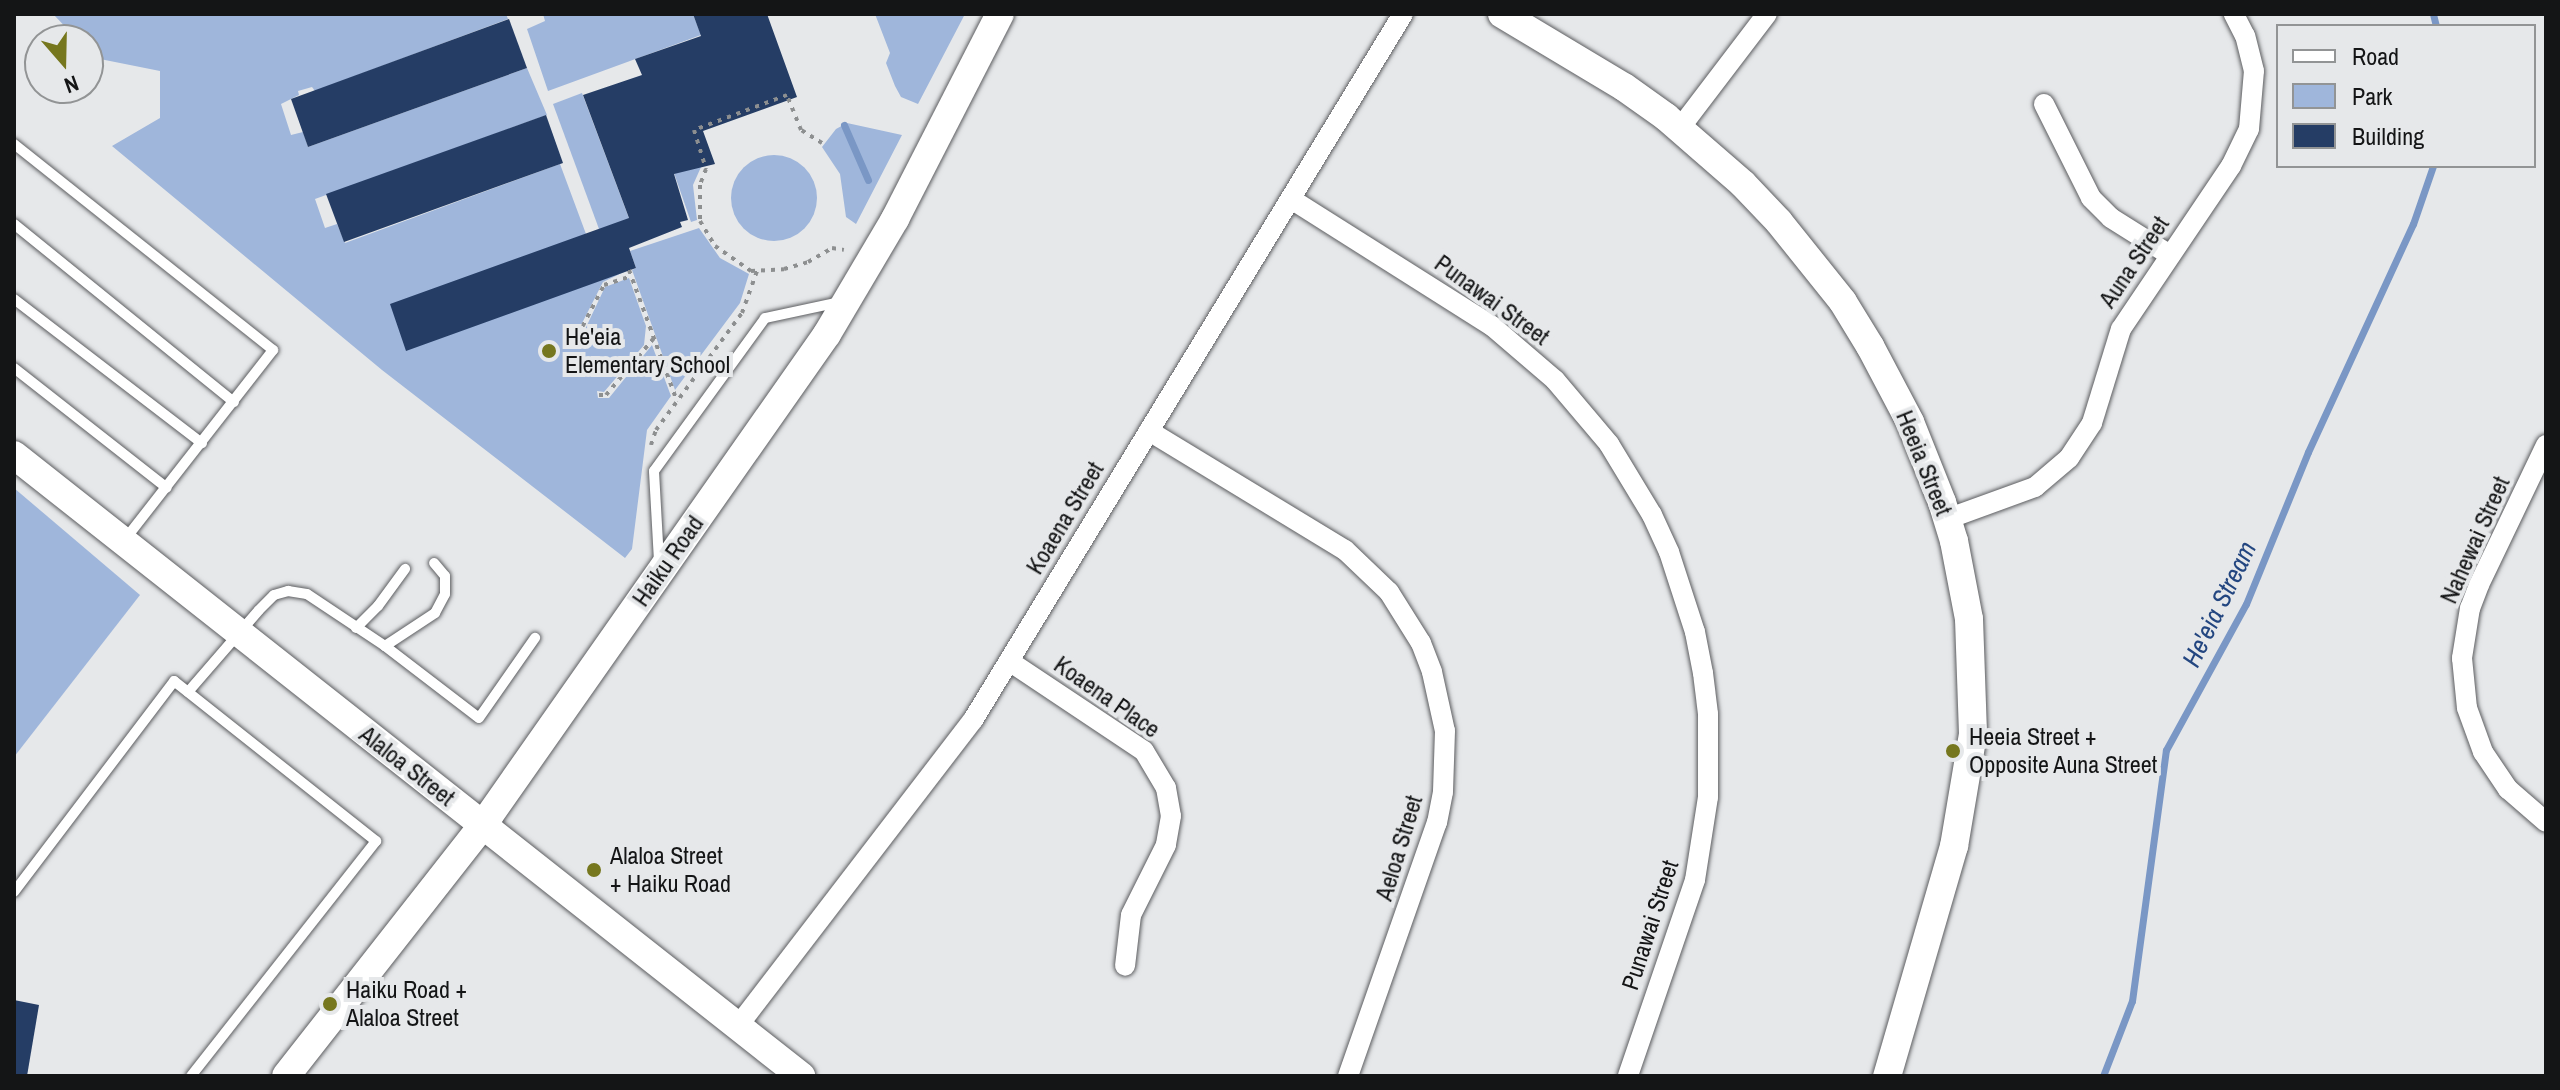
<!DOCTYPE html>
<style>
body{margin:0}
#map{position:relative;width:2560px;height:1090px;overflow:hidden;background:#e6e8ea;font-family:"Archivo Narrow",sans-serif}
div>[style]{position:absolute}
.green>*{inset:0;background:#9fb6db}
.round{border-radius:50%}
.stream>*{height:7px;margin:-3.5px;padding:0 3.5px;transform-origin:3.5px;border-radius:3.5px;background:#7a97c5}
.building>*{inset:0;background:#253d65}
.path>*{height:4px;margin-top:-2px;transform-origin:0;background:repeating-linear-gradient(90deg,#8d8f90 0 4px,transparent 0 10px)}
.roads{filter:drop-shadow(0 0 2px #5c5d60) drop-shadow(0 0 2px #5c5d60)}
.lane>*{height:10px;margin:-5px;padding:0 5px;transform-origin:5px;border-radius:5px;background:#fff}
.street>*{height:20px;margin:-10px;padding:0 10px;transform-origin:10px;border-radius:10px;background:#fff}
.secondary>*{height:28px;margin:-14px;padding:0 14px;transform-origin:14px;border-radius:14px;background:#fff}
.dots>*{width:22px;height:22px;translate:-50% -50%;box-sizing:border-box;border:4px solid #e6e8ea;border-radius:50%}
span{translate:-50% -50%;white-space:nowrap;text-align:center;line-height:1.15;-webkit-text-stroke:8px #e6e8ea;paint-order:stroke}
.street-label{font-size:24px;color:#141516}
.poi-label{font-size:24px;color:#141516}
.left{translate:0 -50%;text-align:left}
.water-label{font-size:26px;color:#234680;font-style:italic}
.frame{position:absolute;inset:0;border:16px solid #141516;pointer-events:none}
.legend{position:absolute;left:2276px;top:24px;width:260px;height:144px;box-sizing:border-box;background:#e6e8ea;border:2px solid #929495;margin:0;padding:10px 14px;list-style:none;font-size:24px;color:#141516}
.legend li{display:flex;align-items:center;gap:16px;height:40px}
.legend b{width:40px;border:2px solid #929495}
.north{position:absolute;left:24px;top:24px;width:80px;height:80px;box-sizing:border-box;background:#e6e8ea;border:2px solid #929495;border-radius:50%;rotate:160deg;font-size:22px;font-weight:700;line-height:32px;text-align:center;color:#141516}
.north::after{content:'';display:block;margin:auto;width:28px;height:36px;background:#76771e;clip-path:polygon(50% 0,100% 100%,50% 72%,0 100%)}
</style>
<div id="map">
<div class="green">
<div style="clip-path:polygon(53px 14px,506px 14px,508px 19px,315px 91px,312px 87px,298px 91px,299px 95px,281px 104px,291px 135px,303px 132px,308px 147px,527px 68px,547px 115px,315px 199px,325px 228px,337px 224px,345px 243px,560px 164px,586px 234px,626px 271px,603px 282px,576px 335px,580px 340px,605px 287px,629px 278px,646px 326px,644px 345px,604px 392px,597px 391px,598px 398px,609px 398px,652px 345px,671px 396px,647px 430px,632px 549px,625px 558px,382px 370px,112px 146px,160px 118px,160px 71px,100px 59px,88px 49px,88px 40px,78px 40px)"></div>
<div style="clip-path:polygon(543px 14px,693px 14px,701px 35px,548px 91px,527px 29px,545px 21px)"></div>
<div style="clip-path:polygon(875px 14px,965px 14px,918px 104px,901px 97px,895px 86px,886px 63px,890px 53px)"></div>
<div style="clip-path:polygon(641px 78px,701px 167px,693px 185px,697px 220px,691px 222px)"></div>
<div style="clip-path:polygon(582px 93px,636px 237px,599px 229px,553px 104px)"></div>
<div style="clip-path:polygon(847px 123px,902px 135px,856px 224px,846px 217px,840px 174px,822px 147px,836px 129px)"></div>
<div class="round" style="left:731px;top:155px;width:86px;height:86px"></div>
<div style="clip-path:polygon(699px 228px,720px 258px,749px 274px,740px 303px,675px 390px,632px 270px,636px 268px,630px 251px)"></div>
<div style="clip-path:polygon(14px 488px,140px 595px,14px 757px)"></div>
</div>
<div class="stream">
<div style="left:2433px;top:14px;width:12px;rotate:76deg"></div>
<div style="left:844px;top:125px;width:60px;rotate:66.4deg"></div>
<div style="left:2103px;top:1076px;width:80px;rotate:-68.9deg"></div>
<div style="left:2132px;top:1001px;width:253px;rotate:-82.3deg"></div>
<div style="left:2166px;top:750px;width:166px;rotate:-61.3deg"></div>
<div style="left:2246px;top:604px;width:164px;rotate:-67.8deg"></div>
<div style="left:2308px;top:452px;width:251px;rotate:-65.3deg"></div>
<div style="left:2413px;top:224px;width:61px;rotate:-71deg"></div>
</div>
<div class="building">
<div style="clip-path:polygon(693px 14px,767px 14px,797px 97px,703px 131px,715px 164px,674px 174px,688px 220px,680px 222px,682px 227px,629px 248px,636px 268px,406px 351px,390px 304px,629px 218px,583px 95px,642px 75px,635px 59px,701px 36px)"></div>
<div style="clip-path:polygon(509px 19px,527px 68px,308px 147px,291px 99px)"></div>
<div style="clip-path:polygon(546px 115px,563px 163px,344px 242px,326px 194px)"></div>
<div style="clip-path:polygon(14px 1000px,39px 1005px,27px 1076px,14px 1076px)"></div>
</div>
<div class="path">
<div style="left:822px;top:143px;width:25px;rotate:-148deg"></div>
<div style="left:801px;top:130px;width:38px;rotate:-112deg"></div>
<div style="left:787px;top:95px;width:99px;rotate:159.4deg"></div>
<div style="left:694px;top:130px;width:41px;rotate:72.9deg"></div>
<div style="left:706px;top:169px;width:17px;rotate:111deg"></div>
<div style="left:700px;top:185px;width:36px;rotate:90deg"></div>
<div style="left:700px;top:221px;width:29px;rotate:59deg"></div>
<div style="left:715px;top:246px;width:44px;rotate:34.8deg"></div>
<div style="left:751px;top:271px;width:33px;rotate:-3deg"></div>
<div style="left:784px;top:269px;width:25px;rotate:-16deg"></div>
<div style="left:808px;top:262px;width:28px;rotate:-30deg"></div>
<div style="left:832px;top:248px;width:12px;rotate:9deg"></div>
<div style="left:629px;top:270px;width:140px;rotate:69.9deg"></div>
<div style="left:578px;top:335px;width:56px;rotate:-62.5deg"></div>
<div style="left:604px;top:285px;width:28px;rotate:-18deg"></div>
<div style="left:599px;top:395px;width:7px"></div>
<div style="left:606px;top:395px;width:75px;rotate:-49.9deg"></div>
<div style="left:651px;top:445px;width:16px;rotate:-72deg"></div>
<div style="left:656px;top:430px;width:145px;rotate:-53.7deg"></div>
<div style="left:742px;top:313px;width:45px;rotate:-70.3deg"></div>
</div>
<div class="roads">
<div class="lane">
<div style="left:14px;top:144px;width:331px;rotate:38.5deg"></div>
<div style="left:273px;top:350px;width:242px;rotate:128deg"></div>
<div style="left:14px;top:224px;width:283px;rotate:39deg"></div>
<div style="left:14px;top:299px;width:237px;rotate:37.5deg"></div>
<div style="left:14px;top:368px;width:194px;rotate:38.1deg"></div>
<div style="left:659px;top:561px;width:90px;rotate:-93.2deg"></div>
<div style="left:654px;top:471px;width:189px;rotate:-54deg"></div>
<div style="left:765px;top:318px;width:77px;rotate:-12deg"></div>
<div style="left:356px;top:628px;width:31px;rotate:-45deg"></div>
<div style="left:378px;top:606px;width:46px;rotate:-53.9deg"></div>
<div style="left:385px;top:646px;width:60px;rotate:-33.4deg"></div>
<div style="left:435px;top:613px;width:21px;rotate:-62deg"></div>
<div style="left:445px;top:594px;width:18px;rotate:-90deg"></div>
<div style="left:445px;top:576px;width:17px;rotate:-130deg"></div>
<div style="left:188px;top:692px;width:108px;rotate:-49.1deg"></div>
<div style="left:259px;top:610px;width:21px;rotate:-45deg"></div>
<div style="left:274px;top:595px;width:15px;rotate:-16deg"></div>
<div style="left:288px;top:591px;width:19px;rotate:9deg"></div>
<div style="left:307px;top:594px;width:94px;rotate:33.7deg"></div>
<div style="left:385px;top:646px;width:118px;rotate:37.5deg"></div>
<div style="left:479px;top:718px;width:98px;rotate:-55deg"></div>
<div style="left:14px;top:892px;width:265px;rotate:-52.8deg"></div>
<div style="left:174px;top:681px;width:258px;rotate:38.4deg"></div>
<div style="left:376px;top:841px;width:299px;rotate:128.2deg"></div>
</div>
<div class="street">
<div style="left:2044px;top:104px;width:105px;rotate:63.4deg"></div>
<div style="left:2091px;top:198px;width:28px;rotate:45deg"></div>
<div style="left:2111px;top:218px;width:70px;rotate:32.1deg"></div>
<div style="left:1680px;top:128px;width:143px;rotate:-52.7deg"></div>
<div style="left:1291px;top:199px;width:238px;rotate:32.3deg"></div>
<div style="left:1492px;top:326px;width:83px;rotate:40.6deg"></div>
<div style="left:1555px;top:380px;width:84px;rotate:49.8deg"></div>
<div style="left:1609px;top:444px;width:83px;rotate:58.8deg"></div>
<div style="left:1652px;top:515px;width:41px;rotate:65.3deg"></div>
<div style="left:1669px;top:552px;width:84px;rotate:72deg"></div>
<div style="left:1695px;top:632px;width:42px;rotate:79deg"></div>
<div style="left:1703px;top:673px;width:41px;rotate:83deg"></div>
<div style="left:1708px;top:714px;width:83px;rotate:90deg"></div>
<div style="left:1708px;top:797px;width:84px;rotate:98.9deg"></div>
<div style="left:1695px;top:880px;width:207px;rotate:108.9deg"></div>
<div style="left:1149px;top:431px;width:229px;rotate:31.3deg"></div>
<div style="left:1345px;top:550px;width:61px;rotate:43.7deg"></div>
<div style="left:1389px;top:592px;width:60px;rotate:57.9deg"></div>
<div style="left:1421px;top:643px;width:31px;rotate:69deg"></div>
<div style="left:1432px;top:672px;width:60px;rotate:77.6deg"></div>
<div style="left:1445px;top:731px;width:61px;rotate:91.9deg"></div>
<div style="left:1443px;top:792px;width:31px;rotate:101deg"></div>
<div style="left:1437px;top:822px;width:269px;rotate:109.3deg"></div>
<div style="left:2546px;top:445px;width:155px;rotate:115.6deg"></div>
<div style="left:2479px;top:585px;width:25px;rotate:111deg"></div>
<div style="left:2470px;top:608px;width:51px;rotate:99.1deg"></div>
<div style="left:2462px;top:658px;width:50px;rotate:84.3deg"></div>
<div style="left:2467px;top:708px;width:47px;rotate:70deg"></div>
<div style="left:2483px;top:752px;width:45px;rotate:56deg"></div>
<div style="left:2508px;top:789px;width:50px;rotate:41deg"></div>
<div style="left:1947px;top:519px;width:94px;rotate:-20deg"></div>
<div style="left:2035px;top:487px;width:45px;rotate:-40.5deg"></div>
<div style="left:2069px;top:458px;width:42px;rotate:-56.7deg"></div>
<div style="left:2092px;top:423px;width:98px;rotate:-72.9deg"></div>
<div style="left:2121px;top:329px;width:197px;rotate:-56deg"></div>
<div style="left:2231px;top:166px;width:41px;rotate:-64.1deg"></div>
<div style="left:2249px;top:129px;width:58px;rotate:-85.1deg"></div>
<div style="left:2254px;top:71px;width:36px;rotate:-104deg"></div>
<div style="left:2245px;top:36px;width:25px;rotate:-117deg"></div>
<div style="left:1009px;top:661px;width:162px;rotate:33.7deg"></div>
<div style="left:1144px;top:751px;width:43px;rotate:59.3deg"></div>
<div style="left:1166px;top:788px;width:28px;rotate:80deg"></div>
<div style="left:1171px;top:816px;width:29px;rotate:100deg"></div>
<div style="left:1166px;top:845px;width:78px;rotate:116.6deg"></div>
<div style="left:1131px;top:915px;width:51px;rotate:96.7deg"></div>
<div style="left:738px;top:1026px;width:386px;rotate:-52.5deg"></div>
<div style="left:973px;top:720px;width:827px;rotate:-58.66deg"></div>
</div>
<div class="secondary">
<div style="left:1502px;top:14px;width:142px;rotate:30.9deg"></div>
<div style="left:1624px;top:87px;width:52px;rotate:35.5deg"></div>
<div style="left:1666px;top:117px;width:102px;rotate:41deg"></div>
<div style="left:1743px;top:184px;width:52px;rotate:46.5deg"></div>
<div style="left:1779px;top:222px;width:102px;rotate:51.3deg"></div>
<div style="left:1843px;top:302px;width:52px;rotate:58.5deg"></div>
<div style="left:1870px;top:346px;width:86px;rotate:62.2deg"></div>
<div style="left:1910px;top:422px;width:86px;rotate:68.2deg"></div>
<div style="left:1942px;top:502px;width:41px;rotate:72.9deg"></div>
<div style="left:1954px;top:541px;width:79px;rotate:79.1deg"></div>
<div style="left:1969px;top:619px;width:115px;rotate:88deg"></div>
<div style="left:1973px;top:734px;width:114px;rotate:99.6deg"></div>
<div style="left:1954px;top:846px;width:240px;rotate:106.2deg"></div>
<div style="left:14px;top:455px;width:1003px;rotate:38.28deg"></div>
<div style="left:286px;top:1076px;width:318px;rotate:-51.9deg"></div>
<div style="left:482px;top:826px;width:601px;rotate:-54.96deg"></div>
<div style="left:827px;top:334px;width:134px;rotate:-59.4deg"></div>
<div style="left:895px;top:219px;width:230px;rotate:-62.9deg"></div>
</div>
</div>
<div class="dots">
<div style="left:549px;top:351px;background:#76771e"></div>
<div style="left:1953px;top:751px;background:#76771e"></div>
<div style="left:594px;top:870px;background:#76771e"></div>
<div style="left:330px;top:1004px;background:#76771e"></div>
</div>
<div class="street-label">
<span style="left:2134px;top:262px;rotate:-56deg">Auna Street</span>
<span style="left:1492px;top:300px;rotate:36deg">Punawai Street</span>
<span style="left:1924px;top:463px;rotate:68deg">Heeia Street</span>
<span style="left:1065px;top:518px;rotate:-59deg">Koaena Street</span>
<span style="left:2475px;top:540px;rotate:-66deg">Nahewai Street</span>
<span style="left:668px;top:561px;rotate:-55deg">Haiku Road</span>
<span style="left:1107px;top:697px;rotate:35deg">Koaena Place</span>
<span style="left:407px;top:766px;rotate:38deg">Alaloa Street</span>
<span style="left:1399px;top:848px;rotate:-73deg">Aeloa Street</span>
<span style="left:1650px;top:925px;rotate:-72deg">Punawai Street</span>
</div>
<div class="poi-label">
<span class="left" style="left:565px;top:351px">He'eia<br>Elementary School</span>
<span class="left" style="left:1969px;top:751px">Heeia Street +<br>Opposite Auna Street</span>
<span class="left" style="left:610px;top:870px">Alaloa Street<br>+ Haiku Road</span>
<span class="left" style="left:346px;top:1004px">Haiku Road +<br>Alaloa Street</span>
</div>
<div class="water-label">
<span style="left:2219px;top:604px;rotate:-64deg">He'eia Stream</span>
</div>
<div class="frame"></div>
<ul class="legend">
<li><b style="height:10px;background:#fff"></b>Road</li>
<li><b style="height:22px;background:#9fb6db"></b>Park</li>
<li><b style="height:22px;background:#253d65"></b>Building</li>
</ul>
<div class="north">N</div>
</div>
